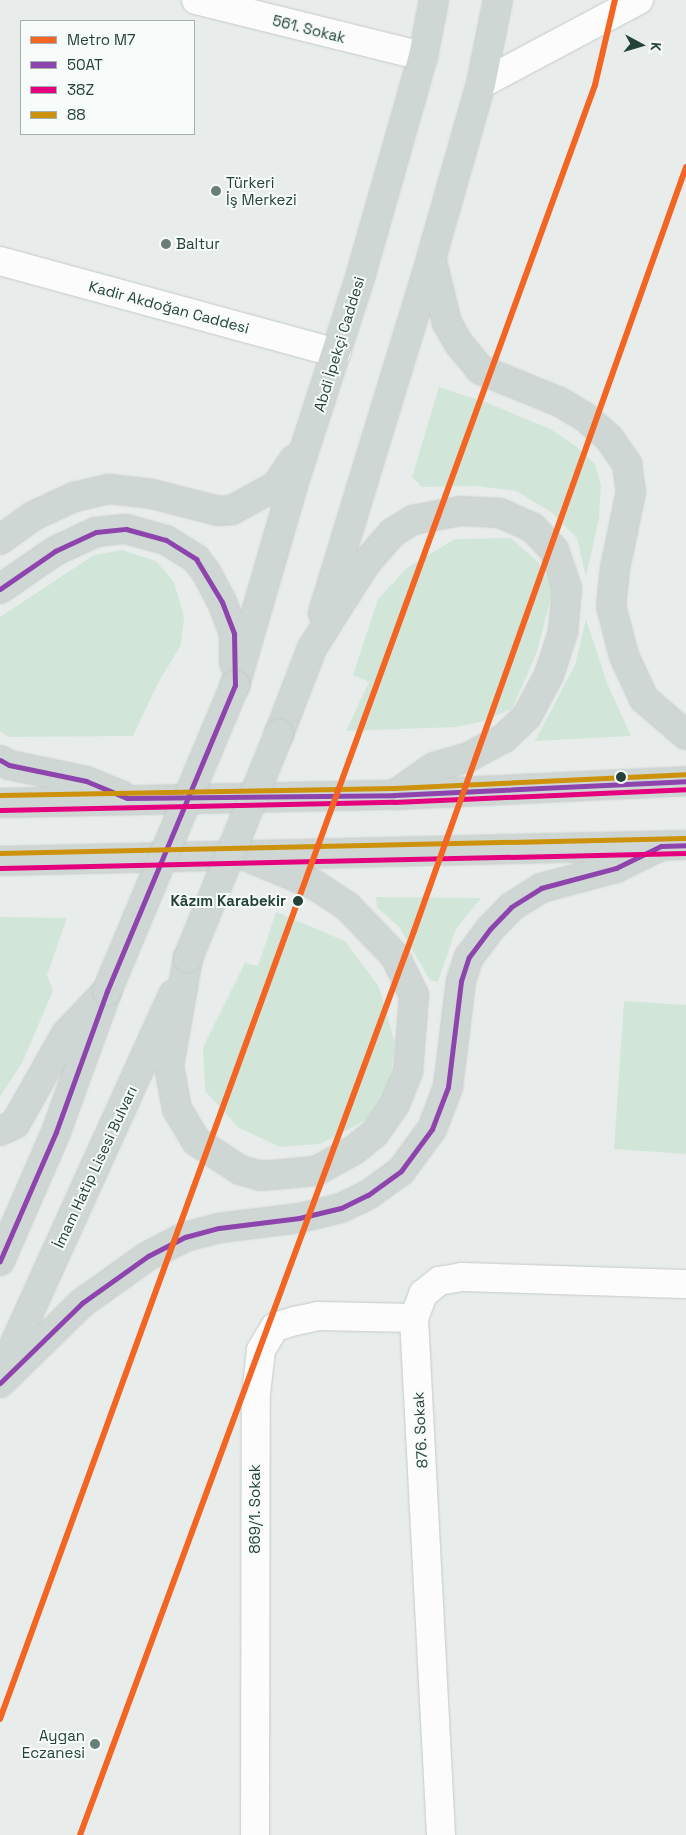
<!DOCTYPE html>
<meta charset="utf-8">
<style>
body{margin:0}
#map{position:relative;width:686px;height:1835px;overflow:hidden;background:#e8edeb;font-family:"Space Grotesk",sans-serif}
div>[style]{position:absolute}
.green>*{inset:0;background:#d1e6d8}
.roads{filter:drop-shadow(0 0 1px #c5cac8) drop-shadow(0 0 1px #c5cac8)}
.minor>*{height:28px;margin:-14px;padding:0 14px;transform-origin:14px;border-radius:14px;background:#fcfcfc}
.major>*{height:28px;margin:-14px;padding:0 14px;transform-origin:14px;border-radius:14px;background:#cfd7d5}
.bridges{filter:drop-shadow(0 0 1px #c3ccc9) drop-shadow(0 0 1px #c3ccc9)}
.major-bridge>*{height:28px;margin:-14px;padding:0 14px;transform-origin:14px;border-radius:14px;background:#cfd7d5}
.bus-1>*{height:5px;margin:-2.5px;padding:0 2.5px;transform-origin:2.5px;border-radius:2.5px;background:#8e44ad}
.bus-2>*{height:5px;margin:-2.5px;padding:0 2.5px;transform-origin:2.5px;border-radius:2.5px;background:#e5007d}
.bus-3>*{height:5px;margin:-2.5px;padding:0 2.5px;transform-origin:2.5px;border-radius:2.5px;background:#cd920c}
.metro-1>*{height:6px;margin:-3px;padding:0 3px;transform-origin:3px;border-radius:3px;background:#f26522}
.dots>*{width:14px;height:14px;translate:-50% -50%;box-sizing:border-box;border:2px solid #f7fbf9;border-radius:50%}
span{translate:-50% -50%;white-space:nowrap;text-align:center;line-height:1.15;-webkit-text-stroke:4px #f7fbf9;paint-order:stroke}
.street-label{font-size:15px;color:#24423a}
.poi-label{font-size:15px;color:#24423a}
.left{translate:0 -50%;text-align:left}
.right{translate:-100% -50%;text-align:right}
.stop-label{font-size:15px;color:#24423a;font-weight:700}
.legend{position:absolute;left:20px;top:20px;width:175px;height:115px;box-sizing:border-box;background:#f7fbf9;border:1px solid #a3b1ad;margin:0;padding:6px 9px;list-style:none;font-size:15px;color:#24423a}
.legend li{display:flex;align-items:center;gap:10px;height:25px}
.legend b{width:25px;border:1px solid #a3b1ad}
.north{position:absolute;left:616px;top:20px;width:50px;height:50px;-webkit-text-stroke:4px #f7fbf9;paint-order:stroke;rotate:96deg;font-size:14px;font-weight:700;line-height:20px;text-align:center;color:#24423a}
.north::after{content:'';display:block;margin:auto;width:18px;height:22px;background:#24423a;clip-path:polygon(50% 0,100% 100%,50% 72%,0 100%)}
</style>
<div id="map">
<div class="green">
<div style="clip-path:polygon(439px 387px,488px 403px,550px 429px,576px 446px,595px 464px,601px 485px,599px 518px,586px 577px,577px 538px,551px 512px,516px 491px,477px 486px,422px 487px,412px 477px)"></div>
<div style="clip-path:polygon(511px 538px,538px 562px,553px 589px,537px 652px,512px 709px,480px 722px,456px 727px,346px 731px,369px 682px,353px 675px,378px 599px,408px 567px,455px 539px)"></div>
<div style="clip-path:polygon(122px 550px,156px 561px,174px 582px,184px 617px,181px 645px,158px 683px,133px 736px,8px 737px,0 731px,0 617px,94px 555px)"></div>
<div style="clip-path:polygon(586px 619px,607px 683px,631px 736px,535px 741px,575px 665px)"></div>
<div style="clip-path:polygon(376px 897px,481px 898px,456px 929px,438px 982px,430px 980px,399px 927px,377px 907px)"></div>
<div style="clip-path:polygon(276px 912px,345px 941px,379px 987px,395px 1043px,389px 1088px,366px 1120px,320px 1144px,280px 1147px,239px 1128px,205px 1091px,203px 1047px,245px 963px,258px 966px)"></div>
<div style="clip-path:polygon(0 917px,67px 918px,47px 975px,53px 991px,22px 1063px,0 1097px)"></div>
<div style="clip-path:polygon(624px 1001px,686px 1005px,686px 1154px,614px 1149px)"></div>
</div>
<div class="roads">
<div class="minor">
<div style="left:196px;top:0;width:234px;rotate:13.9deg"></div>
<div style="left:481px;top:84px;width:179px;rotate:-28deg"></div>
<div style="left:0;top:261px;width:349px;rotate:15.3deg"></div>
<div style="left:255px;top:1835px;width:441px;rotate:-89.9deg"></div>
<div style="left:256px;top:1394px;width:44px;rotate:-83.5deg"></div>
<div style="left:261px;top:1350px;width:27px;rotate:-59deg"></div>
<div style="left:275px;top:1327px;width:21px;rotate:-17deg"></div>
<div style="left:295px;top:1321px;width:24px;rotate:-12deg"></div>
<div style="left:318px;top:1316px;width:96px;rotate:1.2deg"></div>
<div style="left:441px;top:1835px;width:518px;rotate:-92.99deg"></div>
<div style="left:414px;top:1318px;width:26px;rotate:-69deg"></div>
<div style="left:423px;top:1294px;width:21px;rotate:-39deg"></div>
<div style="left:439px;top:1281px;width:23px;rotate:-10deg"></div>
<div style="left:462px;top:1277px;width:224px;rotate:1.8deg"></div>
</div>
<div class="major">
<div style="left:432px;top:261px;width:64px;rotate:76.4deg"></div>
<div style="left:447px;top:323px;width:24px;rotate:60deg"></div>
<div style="left:459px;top:344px;width:34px;rotate:50deg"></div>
<div style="left:481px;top:370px;width:85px;rotate:22.1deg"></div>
<div style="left:560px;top:402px;width:29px;rotate:31deg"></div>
<div style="left:585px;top:417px;width:32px;rotate:41deg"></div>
<div style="left:609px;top:438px;width:32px;rotate:55deg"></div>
<div style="left:627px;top:464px;width:28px;rotate:82deg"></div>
<div style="left:631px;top:492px;width:78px;rotate:101.9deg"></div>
<div style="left:615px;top:568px;width:38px;rotate:96deg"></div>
<div style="left:611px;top:606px;width:52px;rotate:75.4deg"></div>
<div style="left:624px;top:656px;width:47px;rotate:65.1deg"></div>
<div style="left:644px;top:699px;width:55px;rotate:40.6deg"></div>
<div style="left:0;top:540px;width:41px;rotate:-36deg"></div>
<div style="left:33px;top:516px;width:45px;rotate:-24.9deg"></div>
<div style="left:74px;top:497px;width:36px;rotate:-13deg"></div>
<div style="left:109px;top:489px;width:43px;rotate:6.6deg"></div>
<div style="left:152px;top:494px;width:68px;rotate:14.4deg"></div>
<div style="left:218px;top:511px;width:14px;rotate:-4deg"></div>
<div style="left:232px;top:510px;width:50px;rotate:-28.6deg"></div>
<div style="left:276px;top:486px;width:32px;rotate:-56deg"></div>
<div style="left:0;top:589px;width:67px;rotate:-34.6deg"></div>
<div style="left:55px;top:551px;width:45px;rotate:-24.9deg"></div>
<div style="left:96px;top:532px;width:30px;rotate:-6deg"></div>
<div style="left:126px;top:529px;width:41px;rotate:15.4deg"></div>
<div style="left:166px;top:540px;width:36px;rotate:32deg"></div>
<div style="left:196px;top:559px;width:16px;rotate:52deg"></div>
<div style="left:206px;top:572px;width:34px;rotate:62deg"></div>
<div style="left:222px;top:602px;width:34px;rotate:69deg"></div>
<div style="left:234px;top:634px;width:29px;rotate:90deg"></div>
<div style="left:323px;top:613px;width:370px;rotate:-73deg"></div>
<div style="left:431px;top:259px;width:182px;rotate:-74.1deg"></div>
<div style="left:481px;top:84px;width:86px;rotate:-78.6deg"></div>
<div style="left:235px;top:685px;width:208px;rotate:-73.8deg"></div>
<div style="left:293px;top:485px;width:222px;rotate:-72.1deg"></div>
<div style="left:361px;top:274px;width:227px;rotate:-74.1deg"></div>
<div style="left:423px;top:56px;width:57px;rotate:-78.9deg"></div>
<div style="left:279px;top:734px;width:92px;rotate:-69deg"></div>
<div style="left:312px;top:648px;width:101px;rotate:-57.6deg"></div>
<div style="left:366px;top:563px;width:40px;rotate:-49deg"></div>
<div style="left:392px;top:533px;width:25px;rotate:-32deg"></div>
<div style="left:413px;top:520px;width:48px;rotate:-10.8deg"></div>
<div style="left:460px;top:511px;width:40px;rotate:2.9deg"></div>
<div style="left:500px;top:513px;width:35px;rotate:24deg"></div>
<div style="left:532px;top:527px;width:32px;rotate:46deg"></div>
<div style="left:554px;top:550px;width:40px;rotate:71.1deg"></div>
<div style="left:567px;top:588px;width:44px;rotate:95.2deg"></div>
<div style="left:563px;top:632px;width:45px;rotate:108deg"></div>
<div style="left:549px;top:675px;width:47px;rotate:118.2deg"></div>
<div style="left:527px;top:716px;width:32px;rotate:136deg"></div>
<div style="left:504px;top:738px;width:40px;rotate:152deg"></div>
<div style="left:469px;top:757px;width:36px;rotate:164deg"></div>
<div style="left:434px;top:767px;width:49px;rotate:145deg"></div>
<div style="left:0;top:760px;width:10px;rotate:29deg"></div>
<div style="left:9px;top:765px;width:79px;rotate:11.7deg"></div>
<div style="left:86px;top:781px;width:38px;rotate:22deg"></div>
<div style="left:0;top:803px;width:394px;rotate:-1.2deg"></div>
<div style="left:394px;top:795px;width:292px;rotate:-2.7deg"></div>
<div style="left:0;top:861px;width:686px;rotate:-1.34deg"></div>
<div style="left:188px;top:958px;width:110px;rotate:100deg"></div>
<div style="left:169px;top:1066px;width:44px;rotate:79.5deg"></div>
<div style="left:177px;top:1109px;width:37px;rotate:59deg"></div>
<div style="left:196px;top:1141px;width:53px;rotate:33.4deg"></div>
<div style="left:240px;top:1170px;width:22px;rotate:16deg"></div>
<div style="left:261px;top:1176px;width:55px;rotate:-5.2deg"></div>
<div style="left:316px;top:1171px;width:43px;rotate:-28.9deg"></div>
<div style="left:354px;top:1150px;width:27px;rotate:-39deg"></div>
<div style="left:375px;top:1133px;width:35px;rotate:-55deg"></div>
<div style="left:395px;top:1104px;width:35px;rotate:-68deg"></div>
<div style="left:408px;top:1072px;width:77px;rotate:-85.5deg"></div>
<div style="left:414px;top:995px;width:43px;rotate:-116deg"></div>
<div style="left:395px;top:956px;width:69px;rotate:-133.8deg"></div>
<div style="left:347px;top:906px;width:38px;rotate:-147deg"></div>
<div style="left:315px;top:885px;width:73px;rotate:-157.3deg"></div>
<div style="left:0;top:1131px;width:17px;rotate:-25deg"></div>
<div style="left:15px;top:1124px;width:103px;rotate:-60.5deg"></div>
<div style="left:66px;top:1034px;width:52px;rotate:-46.5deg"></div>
<div style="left:0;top:1261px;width:141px;rotate:-66.5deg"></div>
<div style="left:56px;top:1132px;width:150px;rotate:-70.1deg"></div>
<div style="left:1px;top:1374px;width:417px;rotate:-65.6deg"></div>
<div style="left:0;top:1383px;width:115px;rotate:-44.3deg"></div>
<div style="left:82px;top:1303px;width:81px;rotate:-35.5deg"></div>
<div style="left:148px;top:1256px;width:42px;rotate:-27.2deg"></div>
<div style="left:185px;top:1237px;width:35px;rotate:-15deg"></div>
<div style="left:219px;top:1228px;width:81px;rotate:-7.1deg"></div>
<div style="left:299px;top:1218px;width:43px;rotate:-13.4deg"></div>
<div style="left:341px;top:1208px;width:30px;rotate:-26deg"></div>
<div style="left:368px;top:1195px;width:41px;rotate:-36deg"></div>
<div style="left:401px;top:1171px;width:52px;rotate:-53.6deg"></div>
<div style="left:432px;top:1129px;width:45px;rotate:-69.1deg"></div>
<div style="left:448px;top:1087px;width:107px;rotate:-83deg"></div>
<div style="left:461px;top:981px;width:25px;rotate:-72deg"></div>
<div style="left:469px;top:957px;width:35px;rotate:-53deg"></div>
<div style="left:490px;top:929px;width:30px;rotate:-46deg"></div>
<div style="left:511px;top:907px;width:36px;rotate:-32deg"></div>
<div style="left:541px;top:888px;width:78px;rotate:-14.9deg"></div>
<div style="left:616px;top:868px;width:50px;rotate:-26.1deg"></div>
</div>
</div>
<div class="bridges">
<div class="major-bridge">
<div style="left:188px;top:958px;width:242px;rotate:-67.9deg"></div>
<div style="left:107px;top:991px;width:332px;rotate:-67.3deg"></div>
</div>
</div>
<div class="bus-1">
<div style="left:0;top:589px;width:67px;rotate:-34.6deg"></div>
<div style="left:55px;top:551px;width:45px;rotate:-24.9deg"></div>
<div style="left:96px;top:532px;width:30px;rotate:-6deg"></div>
<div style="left:126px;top:529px;width:41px;rotate:15.4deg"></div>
<div style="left:166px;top:540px;width:36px;rotate:32deg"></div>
<div style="left:196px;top:559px;width:50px;rotate:58.8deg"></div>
<div style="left:222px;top:602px;width:34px;rotate:69deg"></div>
<div style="left:234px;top:634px;width:51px;rotate:88.9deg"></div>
<div style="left:235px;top:685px;width:332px;rotate:112.7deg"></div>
<div style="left:107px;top:991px;width:150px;rotate:109.9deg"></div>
<div style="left:56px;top:1132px;width:141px;rotate:113.5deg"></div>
<div style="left:0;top:760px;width:10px;rotate:29deg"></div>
<div style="left:9px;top:765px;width:79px;rotate:11.7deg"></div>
<div style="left:86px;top:781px;width:44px;rotate:22.5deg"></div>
<div style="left:127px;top:798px;width:267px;rotate:-0.6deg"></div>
<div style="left:394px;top:795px;width:292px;rotate:-2.7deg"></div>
<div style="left:0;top:1383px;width:115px;rotate:-44.3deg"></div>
<div style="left:82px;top:1303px;width:81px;rotate:-35.5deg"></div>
<div style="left:148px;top:1256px;width:42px;rotate:-27.2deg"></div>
<div style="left:185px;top:1237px;width:35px;rotate:-15deg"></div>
<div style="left:219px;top:1228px;width:81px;rotate:-7.1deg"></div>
<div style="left:299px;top:1218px;width:43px;rotate:-13.4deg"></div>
<div style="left:341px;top:1208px;width:30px;rotate:-26deg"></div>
<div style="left:368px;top:1195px;width:41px;rotate:-36deg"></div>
<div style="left:401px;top:1171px;width:52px;rotate:-53.6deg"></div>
<div style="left:432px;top:1129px;width:45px;rotate:-69.1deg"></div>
<div style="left:448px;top:1087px;width:107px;rotate:-83deg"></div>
<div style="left:461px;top:981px;width:25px;rotate:-72deg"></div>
<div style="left:469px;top:957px;width:35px;rotate:-53deg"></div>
<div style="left:490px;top:929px;width:30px;rotate:-46deg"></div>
<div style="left:511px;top:907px;width:36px;rotate:-32deg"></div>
<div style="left:541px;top:888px;width:78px;rotate:-14.9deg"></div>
<div style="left:616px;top:868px;width:50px;rotate:-26.1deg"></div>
<div style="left:661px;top:846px;width:25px;rotate:-2deg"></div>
</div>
<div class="bus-2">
<div style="left:0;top:810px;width:394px;rotate:-1.2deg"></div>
<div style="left:394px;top:802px;width:292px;rotate:-2.5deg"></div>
<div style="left:0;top:868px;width:686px;rotate:-1.25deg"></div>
</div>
<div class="bus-3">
<div style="left:0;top:795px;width:394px;rotate:-1deg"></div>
<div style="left:394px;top:788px;width:292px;rotate:-2.7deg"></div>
<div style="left:0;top:853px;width:686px;rotate:-1.25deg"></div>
</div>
<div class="metro-1">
<div style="left:0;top:1719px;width:1739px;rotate:-69.99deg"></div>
<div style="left:595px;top:85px;width:87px;rotate:-76.8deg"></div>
<div style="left:80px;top:1835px;width:964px;rotate:-69.72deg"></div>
<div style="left:414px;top:931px;width:811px;rotate:-70.4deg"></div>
</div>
<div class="dots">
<div style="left:216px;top:191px;background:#697e78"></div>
<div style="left:166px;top:244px;background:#697e78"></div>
<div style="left:621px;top:777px;background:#24423a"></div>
<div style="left:298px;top:901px;background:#24423a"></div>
<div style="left:95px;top:1744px;background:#697e78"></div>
</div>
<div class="street-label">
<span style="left:309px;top:29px;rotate:14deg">561. Sokak</span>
<span style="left:169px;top:307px;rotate:15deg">Kadir Akdoğan Caddesi</span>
<span style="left:339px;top:344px;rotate:-73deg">Abdi İpekçi Caddesi</span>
<span style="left:95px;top:1167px;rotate:-65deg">İmam Hatip Lisesi Bulvarı</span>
<span style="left:420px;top:1430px;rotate:-93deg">876. Sokak</span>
<span style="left:255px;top:1509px;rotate:-90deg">869/1. Sokak</span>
</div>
<div class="poi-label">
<span class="left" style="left:226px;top:191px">Türkeri<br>İş Merkezi</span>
<span class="left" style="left:176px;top:244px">Baltur</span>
<span class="right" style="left:85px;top:1744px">Aygan<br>Eczanesi</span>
</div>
<div class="stop-label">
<span class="right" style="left:286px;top:901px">Kâzım Karabekir</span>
</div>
<ul class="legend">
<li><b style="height:6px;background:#f26522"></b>Metro M7</li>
<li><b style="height:6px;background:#8e44ad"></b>50AT</li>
<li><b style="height:6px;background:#e5007d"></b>38Z</li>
<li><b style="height:6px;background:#cd920c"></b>88</li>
</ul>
<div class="north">K</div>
</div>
